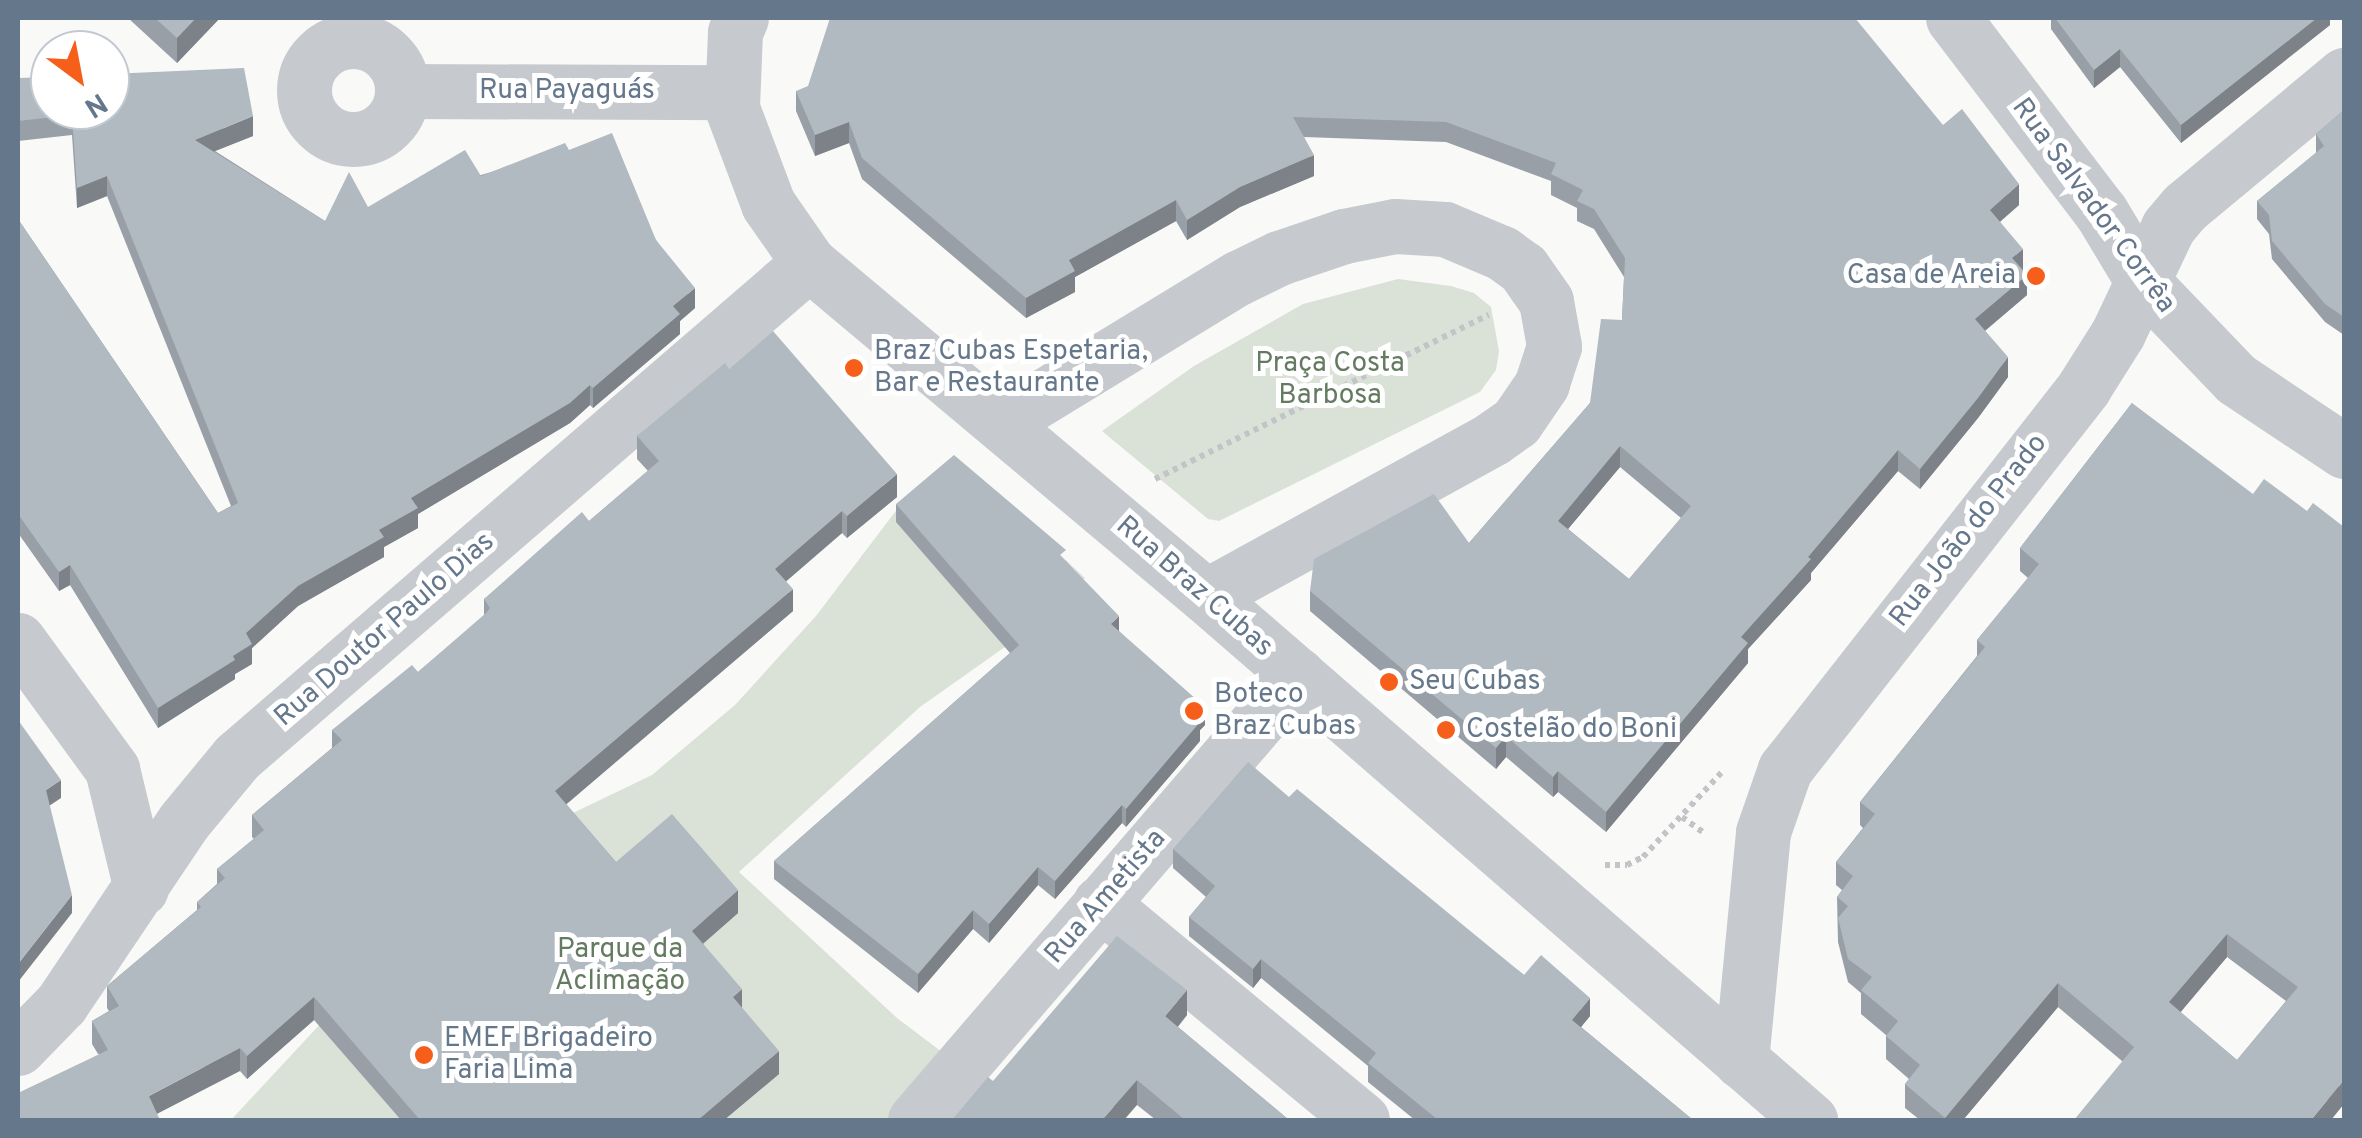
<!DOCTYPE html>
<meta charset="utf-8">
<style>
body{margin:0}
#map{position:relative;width:2362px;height:1138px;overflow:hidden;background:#f9f9f7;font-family:Overpass,sans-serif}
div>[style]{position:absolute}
.green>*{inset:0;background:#dae2d7}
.path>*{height:6px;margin-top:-3px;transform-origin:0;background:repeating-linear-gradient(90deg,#c2c4c7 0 5px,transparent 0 10px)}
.minor>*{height:55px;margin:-27.5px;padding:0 27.5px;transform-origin:27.5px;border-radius:27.5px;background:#c6cacf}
.minor>.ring{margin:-27.5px;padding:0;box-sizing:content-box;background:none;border:55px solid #c6cacf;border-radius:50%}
.wall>*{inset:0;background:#989fa6}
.shaded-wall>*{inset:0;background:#7c8287}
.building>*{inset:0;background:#b1b9c1}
.dots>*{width:28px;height:28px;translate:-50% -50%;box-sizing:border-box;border:5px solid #fff;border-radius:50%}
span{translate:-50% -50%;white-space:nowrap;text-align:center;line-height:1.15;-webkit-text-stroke:10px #fff;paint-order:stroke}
.street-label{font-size:28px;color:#65778b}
.poi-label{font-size:28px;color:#65778b}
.right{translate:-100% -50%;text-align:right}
.left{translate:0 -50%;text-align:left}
.park-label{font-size:28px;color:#647b61}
.frame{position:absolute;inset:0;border:20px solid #65778b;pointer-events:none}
.north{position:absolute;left:30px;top:30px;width:100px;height:100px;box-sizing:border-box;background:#fff;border:2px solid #c1c9d1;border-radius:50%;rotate:148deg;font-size:28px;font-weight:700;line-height:40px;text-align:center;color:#65778b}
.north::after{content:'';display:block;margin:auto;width:35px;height:45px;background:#f65f1a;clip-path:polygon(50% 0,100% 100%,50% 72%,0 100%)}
</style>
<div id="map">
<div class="green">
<div style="clip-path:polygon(1398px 279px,1451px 286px,1474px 293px,1491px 307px,1499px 351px,1496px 370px,1480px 392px,1219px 521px,1208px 519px,1102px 431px,1194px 366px,1303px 304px)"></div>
<div style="clip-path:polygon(960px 461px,1085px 578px,1053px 613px,920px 707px,739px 872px,897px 1018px,1032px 1120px,231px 1120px,323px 1021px,548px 825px,652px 775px,735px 705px,816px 616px,895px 512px)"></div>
</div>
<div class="path">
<div style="left:1155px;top:479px;width:372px;rotate:-26.2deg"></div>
<div style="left:1682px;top:817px;width:29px;rotate:36deg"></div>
<div style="left:1605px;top:865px;width:22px"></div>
<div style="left:1627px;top:865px;width:18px;rotate:-27deg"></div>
<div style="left:1643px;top:857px;width:117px;rotate:-47.1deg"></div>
</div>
<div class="minor">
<div style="left:741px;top:18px;width:15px;rotate:113deg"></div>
<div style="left:735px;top:32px;width:76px;rotate:92.3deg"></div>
<div style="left:732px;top:108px;width:103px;rotate:69.4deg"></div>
<div style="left:768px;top:204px;width:72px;rotate:55.2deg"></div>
<div style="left:809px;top:263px;width:518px;rotate:39.99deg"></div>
<div style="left:1206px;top:596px;width:800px;rotate:40.94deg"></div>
<div style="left:1953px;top:18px;width:244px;rotate:52.7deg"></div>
<div style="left:2101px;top:212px;width:82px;rotate:59deg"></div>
<div style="left:2143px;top:282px;width:134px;rotate:46.2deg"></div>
<div style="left:2236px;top:379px;width:130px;rotate:33.7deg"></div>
<div class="ring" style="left:304px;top:41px;width:43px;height:43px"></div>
<div style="left:402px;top:91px;width:330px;rotate:0.2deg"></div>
<div style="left:1000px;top:423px;width:279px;rotate:-31.4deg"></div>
<div style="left:1238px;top:278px;width:46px;rotate:-26deg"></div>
<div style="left:1279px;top:258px;width:69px;rotate:-18.7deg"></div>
<div style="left:1344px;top:236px;width:52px;rotate:-11.1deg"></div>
<div style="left:1395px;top:226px;width:50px;rotate:3.4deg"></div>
<div style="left:1445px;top:229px;width:62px;rotate:22.8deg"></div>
<div style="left:1502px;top:253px;width:26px;rotate:36deg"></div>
<div style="left:1523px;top:268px;width:40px;rotate:55.1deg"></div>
<div style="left:1546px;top:301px;width:46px;rotate:79.9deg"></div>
<div style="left:1554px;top:346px;width:40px;rotate:108deg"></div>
<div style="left:1542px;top:384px;width:46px;rotate:124.4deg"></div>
<div style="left:1516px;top:422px;width:29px;rotate:145deg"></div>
<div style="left:1492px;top:439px;width:326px;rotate:151.2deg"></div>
<div style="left:18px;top:640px;width:160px;rotate:53.9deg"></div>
<div style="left:112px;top:769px;width:123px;rotate:76.4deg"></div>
<div style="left:1100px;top:903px;width:340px;rotate:39.6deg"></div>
<div style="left:18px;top:1048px;width:62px;rotate:-45.7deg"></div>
<div style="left:61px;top:1004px;width:220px;rotate:-56.1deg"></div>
<div style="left:184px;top:821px;width:83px;rotate:-50.4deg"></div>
<div style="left:237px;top:757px;width:756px;rotate:-40.82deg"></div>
<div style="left:1741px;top:1061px;width:230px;rotate:-84.5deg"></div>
<div style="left:1763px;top:832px;width:67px;rotate:-70.8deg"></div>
<div style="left:1785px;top:769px;width:485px;rotate:-51.9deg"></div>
<div style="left:2084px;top:387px;width:64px;rotate:-57.8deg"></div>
<div style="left:2118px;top:333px;width:117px;rotate:-64.7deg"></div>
<div style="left:2168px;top:227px;width:26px;rotate:-50deg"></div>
<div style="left:2185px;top:207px;width:207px;rotate:-39.7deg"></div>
<div style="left:915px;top:1120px;width:587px;rotate:-49.28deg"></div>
</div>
<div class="wall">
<div style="clip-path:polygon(128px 18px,220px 18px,177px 63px)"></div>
<div style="clip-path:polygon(2051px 18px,2330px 18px,2330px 25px,2181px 143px,2120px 67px,2094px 88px,2051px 29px)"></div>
<div style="clip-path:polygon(18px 78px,253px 136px,215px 151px,325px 221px,368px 207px,569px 150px,656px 240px,695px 308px,680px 321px,680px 334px,593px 408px,590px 405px,570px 423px,418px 514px,418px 528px,384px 547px,384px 557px,298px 606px,252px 648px,252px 664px,235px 674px,235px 679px,158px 728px,70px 585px,59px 591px,18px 533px,18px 219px,218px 513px,231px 506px,107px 196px,77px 208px,72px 135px,18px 141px)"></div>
<div style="clip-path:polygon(evenodd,796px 91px,1943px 125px,2019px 205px,2000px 222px,2023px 270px,2027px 295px,1985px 331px,2008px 377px,1978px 418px,1920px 489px,1898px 471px,1811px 573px,1811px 580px,1748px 649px,1748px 663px,1606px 832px,1558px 792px,1553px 797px,1506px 757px,1496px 769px,1310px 611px,1310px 591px,1469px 543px,1590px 403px,1622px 320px,1624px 277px,1594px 229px,1577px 221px,1577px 208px,1551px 195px,1551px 181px,1446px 142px,1304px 137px,1314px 176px,1240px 207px,1187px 240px,1176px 221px,1075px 277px,1075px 292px,1026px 318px,862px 179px,849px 143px,815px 156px,796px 111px,796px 91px,1620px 467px,1681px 518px,1629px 579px,1568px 529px,1620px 467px)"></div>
<div style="clip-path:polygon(2344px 110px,2344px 335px,2325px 322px,2272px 259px,2269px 234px,2257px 219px,2257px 201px,2316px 153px,2316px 134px)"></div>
<div style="clip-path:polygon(729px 369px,897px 497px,847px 538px,842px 533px,786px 581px,793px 611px,566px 804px,616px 862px,738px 913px,703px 944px,779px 1074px,724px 1120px,401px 1120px,314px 1020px,247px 1079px,240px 1071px,98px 1054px,92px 1044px,92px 1021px,109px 1011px,107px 1008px,107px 986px,197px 910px,197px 902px,217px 884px,217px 869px,254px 839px,252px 837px,252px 815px,332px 748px,332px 730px,418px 672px,484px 616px,484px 599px,589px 521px,648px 471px,637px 459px,637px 436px)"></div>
<div style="clip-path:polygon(evenodd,2132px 403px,2344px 1104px,2122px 1061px,2058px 1007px,1963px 1120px,1920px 1120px,1905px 1108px,1905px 1084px,1909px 1079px,1886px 1059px,1886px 1035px,1861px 1014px,1861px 993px,1848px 982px,1838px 942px,1837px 897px,1842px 890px,1836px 885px,1836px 862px,1863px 828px,1860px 825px,1860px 802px,1977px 656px,1977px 640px,2028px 578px,2020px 571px,2020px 548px,2132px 403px,2227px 957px,2286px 1001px,2237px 1060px,2180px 1012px,2227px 957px)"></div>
<div style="clip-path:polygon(896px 504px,1066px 561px,1119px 631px,1205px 725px,1200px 730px,1200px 741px,1126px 827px,1122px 823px,1055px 899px,1038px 885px,989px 943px,973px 929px,918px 993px,774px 879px,774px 861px,1010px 653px,896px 522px)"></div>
<div style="clip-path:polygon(1289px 797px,1524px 975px,1590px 1016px,1581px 1027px,1693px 1120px,1415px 1120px,1368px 1082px,1368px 1066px,1261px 978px,1253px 988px,1189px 936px,1189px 917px,1206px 897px,1173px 868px,1173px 849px)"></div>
<div style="clip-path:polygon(1187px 1015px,1178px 1027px,1289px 1120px,1156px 1120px,1137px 1105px,952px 1120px,993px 1081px)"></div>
</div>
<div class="shaded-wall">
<div style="clip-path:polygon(196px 18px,220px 18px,177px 63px,177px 38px)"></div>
<div style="clip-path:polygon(2317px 18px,2330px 18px,2330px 25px,2181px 143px,2181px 125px)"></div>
<div style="clip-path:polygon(2120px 49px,2120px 67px,2094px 88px,2094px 70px)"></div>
<div style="clip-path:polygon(253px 116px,253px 136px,195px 159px,195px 140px)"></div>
<div style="clip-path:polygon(849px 122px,849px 143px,815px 156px,815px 135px)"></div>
<div style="clip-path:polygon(1314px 155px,1314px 176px,1240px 207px,1187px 240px,1187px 220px,1240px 187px)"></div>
<div style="clip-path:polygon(107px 176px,107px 196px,77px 208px,77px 188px)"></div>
<div style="clip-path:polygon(2019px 184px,2019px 205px,1990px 230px,1990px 210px)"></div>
<div style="clip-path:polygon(1176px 200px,1176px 221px,1075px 277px,1075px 292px,1026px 318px,1026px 298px,1069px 260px)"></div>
<div style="clip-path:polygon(2023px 249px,2023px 270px,2012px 258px)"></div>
<div style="clip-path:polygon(2027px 275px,2027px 295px,1975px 339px,1975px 319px)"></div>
<div style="clip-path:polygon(695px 288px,695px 308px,680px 321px,680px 334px,593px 408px,593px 388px,673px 306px)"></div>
<div style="clip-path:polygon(2008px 357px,2008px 377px,1978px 418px,1920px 489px,1920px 469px)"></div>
<div style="clip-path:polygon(590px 385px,590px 405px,570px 423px,418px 514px,418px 528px,384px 547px,384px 557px,298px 606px,252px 648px,252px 664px,235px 674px,235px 679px,158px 728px,158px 708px,233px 656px,246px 633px,298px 586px,379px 530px,411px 498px)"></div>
<div style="clip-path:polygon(1620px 446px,1620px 467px,1558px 541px,1558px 521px)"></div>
<div style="clip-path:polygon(1898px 450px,1898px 471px,1811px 573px,1811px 580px,1748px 649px,1748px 663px,1606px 832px,1606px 812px,1741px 637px)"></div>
<div style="clip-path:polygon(897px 474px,897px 497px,847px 538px,847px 516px)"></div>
<div style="clip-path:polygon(842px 511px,842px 533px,775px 591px,775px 569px)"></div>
<div style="clip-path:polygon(70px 565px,70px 585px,59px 591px,59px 572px)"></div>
<div style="clip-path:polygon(793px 589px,793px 611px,555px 814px,555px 791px)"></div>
<div style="clip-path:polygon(1119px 616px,1119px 634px,1111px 624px)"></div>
<div style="clip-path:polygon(1205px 707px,1205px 725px,1200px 730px,1200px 741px,1126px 827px,1126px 809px)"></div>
<div style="clip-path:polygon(1506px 736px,1506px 757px,1496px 769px,1496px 748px)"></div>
<div style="clip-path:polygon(1558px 771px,1558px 792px,1553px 797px,1553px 777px)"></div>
<div style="clip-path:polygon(61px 780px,61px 798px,46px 808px,46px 790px)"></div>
<div style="clip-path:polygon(1122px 805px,1122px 823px,1055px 899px,1055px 881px)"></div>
<div style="clip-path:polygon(1038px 867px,1038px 885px,989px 943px,989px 924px)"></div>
<div style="clip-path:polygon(738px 890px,738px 913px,692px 953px,692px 931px)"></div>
<div style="clip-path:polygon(72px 895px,72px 913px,18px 982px,18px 964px)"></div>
<div style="clip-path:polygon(973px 910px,973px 929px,918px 993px,918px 974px)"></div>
<div style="clip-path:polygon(2227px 934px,2227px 957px,2169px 1026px,2169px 1002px)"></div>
<div style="clip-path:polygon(1261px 959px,1261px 978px,1253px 988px,1253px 969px)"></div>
<div style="clip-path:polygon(2058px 983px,2058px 1007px,1963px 1120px,1945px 1120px,1945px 1118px)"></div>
<div style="clip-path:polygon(742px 989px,742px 1012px,733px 997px)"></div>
<div style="clip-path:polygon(1187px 990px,1187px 1015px,1165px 1041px,1165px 1016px)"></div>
<div style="clip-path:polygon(314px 997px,314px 1020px,247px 1079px,247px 1056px)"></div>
<div style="clip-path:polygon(1590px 998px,1590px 1016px,1572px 1038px,1572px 1020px)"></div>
<div style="clip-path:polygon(240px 1048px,240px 1071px,149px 1118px,149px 1096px)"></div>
<div style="clip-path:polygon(779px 1051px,779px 1074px,724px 1120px,698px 1120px)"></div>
<div style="clip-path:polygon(1137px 1080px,1137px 1105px,1124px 1120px,1102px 1120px)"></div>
<div style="clip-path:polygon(2344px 1080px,2344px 1104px,2331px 1120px,2311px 1120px)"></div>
</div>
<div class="building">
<div style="clip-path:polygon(155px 18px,196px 18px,177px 38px)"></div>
<div style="clip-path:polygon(evenodd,830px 18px,1855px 18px,1943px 125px,1962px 109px,2019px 184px,1990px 210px,2023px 249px,2012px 258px,2027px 275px,1975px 319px,2008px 357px,1978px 398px,1920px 469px,1898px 450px,1808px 557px,1811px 559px,1741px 637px,1748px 643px,1606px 812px,1558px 771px,1553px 777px,1506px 736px,1496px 748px,1310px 591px,1314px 559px,1434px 494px,1469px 543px,1590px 403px,1601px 319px,1622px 320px,1625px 258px,1594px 209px,1577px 201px,1583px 190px,1551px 174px,1556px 163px,1446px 122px,1293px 117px,1314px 155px,1240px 187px,1187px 220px,1176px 200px,1069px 260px,1075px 271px,1026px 298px,862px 158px,849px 122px,815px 135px,796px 91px,808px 86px,830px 18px,1620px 446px,1691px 506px,1629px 579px,1558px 521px,1620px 446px)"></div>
<div style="clip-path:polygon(2055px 18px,2317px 18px,2181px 125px,2120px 49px,2094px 70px)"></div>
<div style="clip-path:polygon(244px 68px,253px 116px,195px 140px,325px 221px,349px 172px,368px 207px,465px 150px,481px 176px,565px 143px,569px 150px,612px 133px,656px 240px,695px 288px,673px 306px,680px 314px,593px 388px,590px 385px,570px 403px,411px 498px,418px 508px,379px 530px,384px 537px,298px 586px,246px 633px,252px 644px,233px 656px,235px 660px,158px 708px,70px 565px,59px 572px,18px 514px,18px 219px,218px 513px,238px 503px,107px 176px,77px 188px,72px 115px,18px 121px,18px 78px,50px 77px,50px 110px,110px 110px,110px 74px)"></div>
<div style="clip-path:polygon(2344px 110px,2344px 317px,2325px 304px,2272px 241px,2269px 215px,2257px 201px,2324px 146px,2316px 134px)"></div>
<div style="clip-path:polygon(773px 331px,897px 474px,847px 516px,842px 511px,775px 569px,793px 589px,555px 791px,616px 862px,672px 814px,738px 890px,692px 931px,742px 989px,733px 997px,779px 1051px,698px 1120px,420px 1120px,314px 997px,247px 1056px,240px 1048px,149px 1096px,160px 1120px,18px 1120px,18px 1093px,108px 1050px,92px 1021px,119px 1006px,107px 986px,201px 907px,197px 902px,225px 878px,217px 869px,264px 830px,252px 815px,342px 740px,332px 730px,412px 665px,418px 672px,486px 613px,490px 608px,484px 599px,582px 512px,589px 521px,659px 461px,637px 436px,725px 363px,729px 369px)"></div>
<div style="clip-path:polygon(evenodd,2132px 403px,2253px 494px,2264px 479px,2307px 511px,2313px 503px,2344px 527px,2344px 1080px,2311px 1120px,2074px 1120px,2134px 1047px,2058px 983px,1945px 1118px,1905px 1084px,1920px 1065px,1886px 1036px,1898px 1021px,1861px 990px,1872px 977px,1848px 959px,1838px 918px,1848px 906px,1837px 897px,1853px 876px,1836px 862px,1875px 814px,1860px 802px,1985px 647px,1977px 640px,2039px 564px,2020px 548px,2132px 403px,2227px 934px,2298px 987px,2237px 1060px,2169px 1002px,2227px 934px)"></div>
<div style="clip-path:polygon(954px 455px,1066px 550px,1060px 555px,1119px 616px,1111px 624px,1205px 707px,1195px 718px,1200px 722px,1126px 809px,1122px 805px,1055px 881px,1038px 867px,989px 924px,973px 910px,918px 974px,774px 861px,1019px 645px,896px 504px)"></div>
<div style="clip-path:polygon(18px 720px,61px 780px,46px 790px,72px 895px,18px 964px)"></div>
<div style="clip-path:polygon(1248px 762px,1289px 797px,1297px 789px,1524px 975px,1541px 955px,1590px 998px,1572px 1020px,1693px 1120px,1438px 1120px,1368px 1063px,1376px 1053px,1261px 959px,1253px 969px,1189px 917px,1215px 886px,1173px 849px)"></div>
<div style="clip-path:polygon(1117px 936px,1187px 990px,1165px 1016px,1289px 1120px,1185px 1120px,1137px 1080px,1102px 1120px,952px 1120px,988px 1077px,993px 1081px)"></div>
</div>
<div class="dots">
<div style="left:2036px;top:276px;background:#f65f1a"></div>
<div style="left:854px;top:368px;background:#f65f1a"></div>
<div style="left:1389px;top:682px;background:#f65f1a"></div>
<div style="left:1194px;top:711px;background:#f65f1a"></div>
<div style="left:1446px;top:730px;background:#f65f1a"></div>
<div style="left:424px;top:1055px;background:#f65f1a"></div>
</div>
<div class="street-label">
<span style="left:567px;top:91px">Rua Payaguás</span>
<span style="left:2093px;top:206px;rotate:54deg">Rua Salvador Corrêa</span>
<span style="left:1969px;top:531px;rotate:-52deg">Rua João do Prado</span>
<span style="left:1194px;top:587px;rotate:41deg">Rua Braz Cubas</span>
<span style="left:385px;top:630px;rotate:-41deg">Rua Doutor Paulo Dias</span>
<span style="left:1106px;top:897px;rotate:-49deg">Rua Ametista</span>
</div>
<div class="poi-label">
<span class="right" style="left:2016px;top:276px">Casa de Areia</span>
<span class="left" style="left:874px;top:368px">Braz Cubas Espetaria,<br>Bar e Restaurante</span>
<span class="left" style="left:1409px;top:682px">Seu Cubas</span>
<span class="left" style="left:1214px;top:711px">Boteco<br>Braz Cubas</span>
<span class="left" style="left:1466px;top:730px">Costelão do Boni</span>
<span class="left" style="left:444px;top:1055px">EMEF Brigadeiro<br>Faria Lima</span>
</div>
<div class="park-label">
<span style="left:1330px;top:380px">Praça Costa<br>Barbosa</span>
<span style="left:620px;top:966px">Parque da<br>Aclimação</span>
</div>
<div class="frame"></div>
<div class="north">N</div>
</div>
